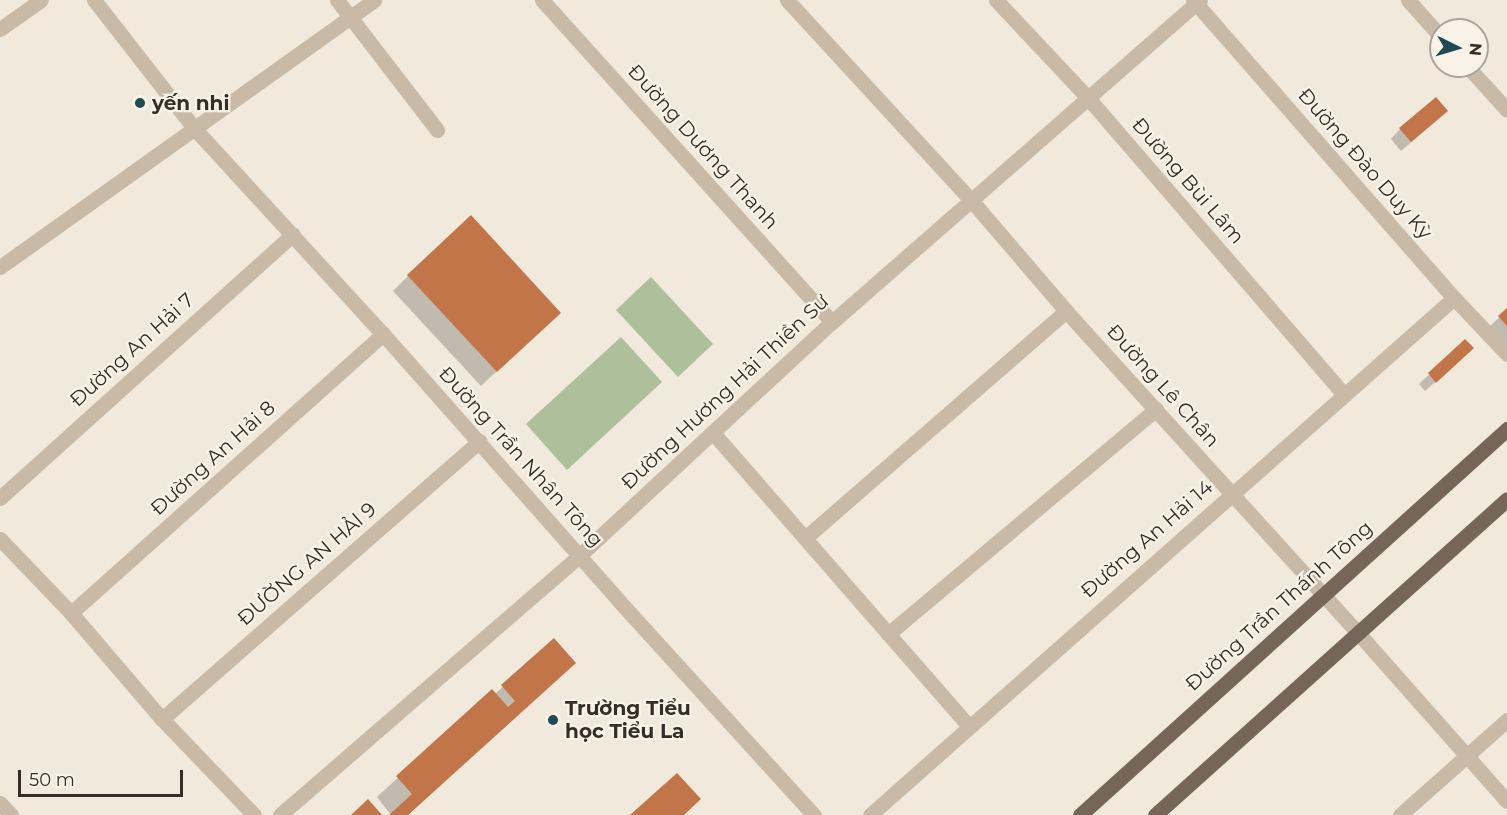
<!DOCTYPE html>
<meta charset="utf-8">
<style>
body{margin:0}
#map{position:relative;width:1507px;height:815px;overflow:hidden;background:#f1e9db;font-family:Montserrat,sans-serif}
div>[style]{position:absolute}
.green>*{inset:0;background:#aebf9b}
.shadow>*{inset:0;background:#0003}
.building>*{inset:0;background:#c27548}
.minor>*{height:15px;margin:-7.5px;padding:0 7.5px;transform-origin:7.5px;border-radius:7.5px;background:#c8baa7}
.major>*{height:15px;margin:-7.5px;padding:0 7.5px;transform-origin:7.5px;border-radius:7.5px;background:#766659}
.dots>*{width:16px;height:16px;translate:-50% -50%;box-sizing:border-box;border:3px solid #f9f3e7;border-radius:50%}
span{translate:-50% -50%;white-space:nowrap;text-align:center;line-height:1.15;-webkit-text-stroke:4.5px #f9f3e7;paint-order:stroke}
.poi-label{font-size:20px;color:#352d27;font-weight:700}
.left{translate:0 -50%;text-align:left}
.street-label{font-size:20px;color:#352d27}
.north{position:absolute;left:1429px;top:18px;width:60px;height:60px;box-sizing:border-box;background:#f9f3e7;border:2px solid #aba49a;border-radius:50%;rotate:95deg;font-size:16px;font-weight:700;line-height:24px;text-align:center;color:#352d27}
.north::after{content:'';display:block;margin:auto;width:21px;height:27px;background:#1e4a55;clip-path:polygon(50% 0,100% 100%,50% 72%,0 100%)}
.scale{position:absolute;left:18px;top:770px;width:165px;height:27px;box-sizing:border-box;border:3px solid #352d27;border-top:0;padding-left:8px;font-size:18px;line-height:21px;white-space:nowrap;color:#352d27;-webkit-text-stroke:4px #f9f3e7;paint-order:stroke}
</style>
<div id="map">
<div class="green">
<div style="clip-path:polygon(651px 277px,713px 344px,678px 377px,616px 310px)"></div>
<div style="clip-path:polygon(621px 337px,662px 382px,567px 470px,526px 424px)"></div>
</div>
<div class="shadow">
<div style="clip-path:polygon(1436px 121px,1401px 151px,1391px 139px,1400px 129px)"></div>
<div style="clip-path:polygon(408px 276px,544px 327px,481px 386px,393px 291px)"></div>
<div style="clip-path:polygon(1507px 310px,1507px 347px,1489px 327px)"></div>
<div style="clip-path:polygon(1465px 341px,1462px 358px,1425px 391px,1419px 384px)"></div>
<div style="clip-path:polygon(554px 640px,574px 663px,408px 815px,391px 815px,377px 797px,492px 691px,495px 694px)"></div>
</div>
<div class="building">
<div style="clip-path:polygon(1436px 97px,1448px 111px,1411px 142px,1399px 128px)"></div>
<div style="clip-path:polygon(471px 215px,561px 313px,497px 372px,407px 275px)"></div>
<div style="clip-path:polygon(1507px 308px,1507px 326px,1498px 316px)"></div>
<div style="clip-path:polygon(1465px 339px,1474px 348px,1436px 383px,1428px 373px)"></div>
<div style="clip-path:polygon(554px 638px,576px 663px,408px 815px,389px 815px,412px 794px,396px 776px,492px 689px,508px 707px,515px 701px,501px 685px)"></div>
<div style="clip-path:polygon(677px 773px,701px 799px,684px 815px,630px 815px)"></div>
<div style="clip-path:polygon(368px 799px,382px 815px,351px 815px)"></div>
</div>
<div class="minor">
<div style="left:94px;top:0;width:162px;rotate:52deg"></div>
<div style="left:194px;top:128px;width:280px;rotate:47.5deg"></div>
<div style="left:383px;top:334px;width:356px;rotate:48.5deg"></div>
<div style="left:619px;top:601px;width:290px;rotate:47.7deg"></div>
<div style="left:337px;top:0;width:164px;rotate:52.4deg"></div>
<div style="left:542px;top:0;width:433px;rotate:48deg"></div>
<div style="left:787px;top:0;width:272px;rotate:47.4deg"></div>
<div style="left:971px;top:200px;width:146px;rotate:49.4deg"></div>
<div style="left:1066px;top:311px;width:436px;rotate:47.8deg"></div>
<div style="left:1359px;top:634px;width:223px;rotate:48.5deg"></div>
<div style="left:996px;top:0;width:134px;rotate:46.8deg"></div>
<div style="left:1088px;top:98px;width:390px;rotate:49.2deg"></div>
<div style="left:1193px;top:0;width:396px;rotate:48.8deg"></div>
<div style="left:1454px;top:298px;width:77px;rotate:46.6deg"></div>
<div style="left:1408px;top:0;width:50px;rotate:48.3deg"></div>
<div style="left:0;top:29px;width:50px;rotate:-35.3deg"></div>
<div style="left:1467px;top:66px;width:59px;rotate:47.7deg"></div>
<div style="left:0;top:267px;width:460px;rotate:-35.5deg"></div>
<div style="left:714px;top:434px;width:386px;rotate:48.9deg"></div>
<div style="left:0;top:498px;width:394px;rotate:-42deg"></div>
<div style="left:805px;top:538px;width:346px;rotate:-41deg"></div>
<div style="left:0;top:539px;width:103px;rotate:46.2deg"></div>
<div style="left:71px;top:613px;width:140px;rotate:49.4deg"></div>
<div style="left:162px;top:719px;width:133px;rotate:46.2deg"></div>
<div style="left:71px;top:613px;width:419px;rotate:-41.8deg"></div>
<div style="left:888px;top:634px;width:350px;rotate:-40deg"></div>
<div style="left:162px;top:719px;width:422px;rotate:-41.2deg"></div>
<div style="left:0;top:803px;width:16px;rotate:47deg"></div>
<div style="left:280px;top:815px;width:397px;rotate:-40.9deg"></div>
<div style="left:580px;top:555px;width:343px;rotate:-42.8deg"></div>
<div style="left:832px;top:322px;width:489px;rotate:-41.2deg"></div>
<div style="left:870px;top:815px;width:780px;rotate:-41.52deg"></div>
<div style="left:1400px;top:815px;width:143px;rotate:-41.6deg"></div>
</div>
<div class="major">
<div style="left:1080px;top:815px;width:576px;rotate:-42.11deg"></div>
<div style="left:1155px;top:815px;width:473px;rotate:-41.9deg"></div>
</div>
<div class="dots">
<div style="left:140px;top:103px;background:#1e4a55"></div>
<div style="left:553px;top:720px;background:#1e4a55"></div>
</div>
<div class="poi-label">
<span class="left" style="left:152px;top:103px">yến nhi</span>
<span class="left" style="left:565px;top:720px">Trường Tiểu<br>học Tiểu La</span>
</div>
<div class="street-label">
<span style="left:703px;top:147px;rotate:48deg">Đường Dương Thanh</span>
<span style="left:1365px;top:164px;rotate:49deg">Đường Đào Duy Kỳ</span>
<span style="left:1188px;top:181px;rotate:49deg">Đường Bùi Lâm</span>
<span style="left:132px;top:350px;rotate:-42deg">Đường An Hải 7</span>
<span style="left:1163px;top:386px;rotate:48deg">Đường Lê Chân</span>
<span style="left:725px;top:392px;rotate:-43deg">Đường Hương Hải Thiền Sư</span>
<span style="left:521px;top:457px;rotate:48deg">Đường Trần Nhân Tông</span>
<span style="left:213px;top:458px;rotate:-42deg">Đường An Hải 8</span>
<span style="left:1147px;top:539px;rotate:-41deg">Đường An Hải 14</span>
<span style="left:307px;top:564px;rotate:-41deg">ĐƯỜNG AN HẢl 9</span>
<span style="left:1279px;top:606px;rotate:-42deg">Đường Trần Thánh Tông</span>
</div>
<div class="north">N</div>
<div class="scale">50 m</div>
</div>
